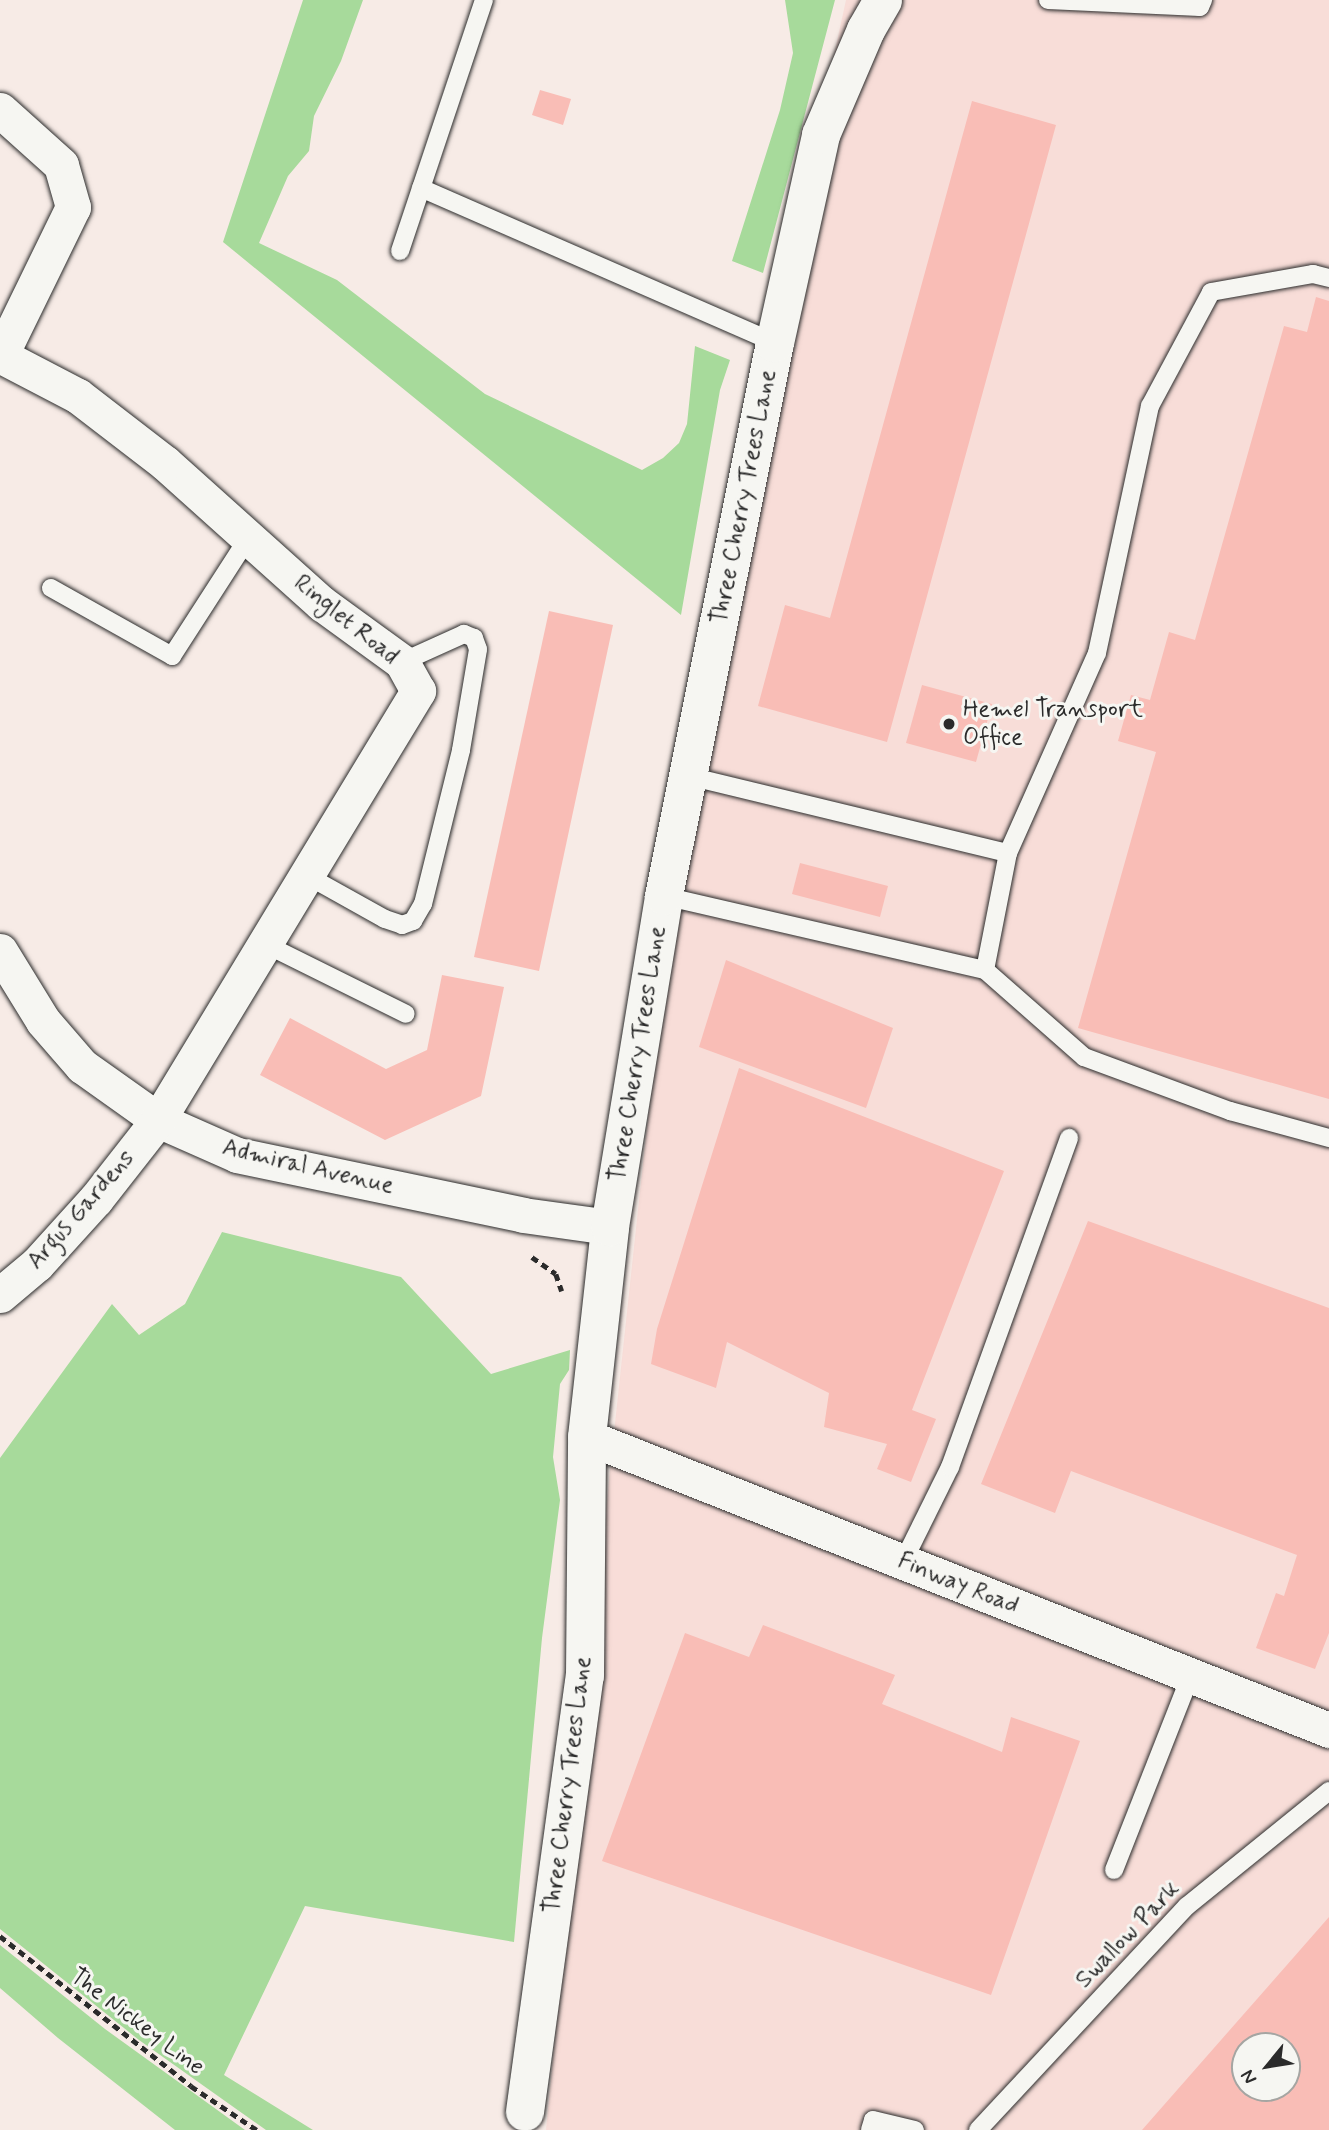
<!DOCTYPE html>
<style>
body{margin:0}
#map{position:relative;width:1329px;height:2130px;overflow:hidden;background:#f7ebe6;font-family:Mynerve,sans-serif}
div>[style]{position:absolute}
.built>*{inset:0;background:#f8ddd8}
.green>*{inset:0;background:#a7da9b}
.building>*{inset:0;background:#f9bdb6}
.path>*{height:4.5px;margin-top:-2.25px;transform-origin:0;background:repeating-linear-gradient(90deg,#2b2b2b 0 7px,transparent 0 12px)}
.roads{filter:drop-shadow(0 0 2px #2b2b2b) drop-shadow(0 0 2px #2b2b2b)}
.lane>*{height:18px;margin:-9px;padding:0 9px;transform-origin:9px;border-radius:9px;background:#f6f6f2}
.street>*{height:35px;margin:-17.5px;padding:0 17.5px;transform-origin:17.5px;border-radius:17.5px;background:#f6f6f2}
.secondary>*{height:38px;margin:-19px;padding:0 19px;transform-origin:19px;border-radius:19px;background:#f6f6f2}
.dots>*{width:19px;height:19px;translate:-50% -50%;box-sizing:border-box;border:4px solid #f6f6f2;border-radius:50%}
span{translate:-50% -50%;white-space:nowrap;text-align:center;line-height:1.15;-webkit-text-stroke:6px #f6f6f2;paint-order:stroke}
.street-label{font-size:24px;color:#2b2b2b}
.poi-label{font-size:24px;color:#2b2b2b}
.left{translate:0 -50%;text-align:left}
.north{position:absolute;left:1231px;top:2032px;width:70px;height:70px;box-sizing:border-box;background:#f6f6f2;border:2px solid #a5a5a2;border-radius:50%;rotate:240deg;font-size:19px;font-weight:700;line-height:28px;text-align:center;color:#2b2b2b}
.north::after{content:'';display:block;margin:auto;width:24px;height:32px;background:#2b2b2b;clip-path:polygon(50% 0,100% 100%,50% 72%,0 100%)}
</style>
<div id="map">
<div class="built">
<div style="clip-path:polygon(evenodd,846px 0,1329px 0,1329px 2130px,546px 2130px,610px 1470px,693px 699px,846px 0,1245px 2046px,1287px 2046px,1287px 2088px,1245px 2088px,1245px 2046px)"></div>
</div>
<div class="green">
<div style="clip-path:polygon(303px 0,363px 0,341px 61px,314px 116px,309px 151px,288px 176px,259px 243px,337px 280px,485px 394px,642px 470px,663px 458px,679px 443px,687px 424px,695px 346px,730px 360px,720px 390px,681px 615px,223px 242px)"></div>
<div style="clip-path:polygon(785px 0,835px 0,763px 273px,732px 261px,780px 110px,793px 53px)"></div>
<div style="clip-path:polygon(222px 1232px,401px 1277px,491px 1374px,570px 1350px,569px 1370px,560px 1384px,553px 1457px,560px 1500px,542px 1638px,514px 1942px,305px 1906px,224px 2075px,313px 2130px,266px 2130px,139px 2040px,0 1929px,0 1458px,112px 1304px,139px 1335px,185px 1304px)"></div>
<div style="clip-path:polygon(0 1945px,105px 2029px,245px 2130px,175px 2130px,58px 2038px,0 1988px)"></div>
</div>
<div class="building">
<div style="clip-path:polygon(540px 90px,571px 99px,563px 125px,532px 115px)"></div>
<div style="clip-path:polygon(972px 101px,1056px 125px,887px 742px,758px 706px,785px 605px,830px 618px)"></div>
<div style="clip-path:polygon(1316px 297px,1329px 301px,1329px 1099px,1078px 1028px,1156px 752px,1118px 741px,1131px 695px,1150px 700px,1169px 632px,1195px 640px,1284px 326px,1307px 332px)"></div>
<div style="clip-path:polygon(549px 611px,613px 625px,539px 971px,474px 957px)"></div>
<div style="clip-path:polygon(922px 685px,992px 704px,976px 762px,906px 743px)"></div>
<div style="clip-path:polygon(800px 863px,888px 886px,880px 917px,792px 894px)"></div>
<div style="clip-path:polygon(726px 960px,893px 1028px,866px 1108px,699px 1047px)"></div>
<div style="clip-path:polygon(442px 975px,504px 987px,481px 1096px,385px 1140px,260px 1075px,290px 1018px,386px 1069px,427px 1050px)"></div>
<div style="clip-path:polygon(739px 1068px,1004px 1171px,912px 1410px,936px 1419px,911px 1482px,877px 1469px,887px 1444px,824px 1427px,829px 1393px,727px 1342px,716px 1388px,651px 1364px,657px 1329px)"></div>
<div style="clip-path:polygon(1088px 1221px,1329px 1308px,1329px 1633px,1315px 1669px,1256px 1648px,1276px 1593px,1284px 1596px,1297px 1555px,1071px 1471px,1055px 1513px,981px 1484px)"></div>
<div style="clip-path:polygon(763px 1625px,895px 1675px,882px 1704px,1002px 1752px,1011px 1717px,1080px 1741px,991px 1995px,602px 1861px,685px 1633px,749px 1657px)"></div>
<div style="clip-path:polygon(evenodd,1329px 1917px,1329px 2130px,1142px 2130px,1329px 1917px,1245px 2046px,1287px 2046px,1287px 2088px,1245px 2088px,1245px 2046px)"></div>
</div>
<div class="path">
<div style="left:532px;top:1257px;width:29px;rotate:35deg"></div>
<div style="left:556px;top:1274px;width:18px;rotate:71deg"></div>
<div style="left:0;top:1936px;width:243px;rotate:38.1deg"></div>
<div style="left:191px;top:2086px;width:79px;rotate:33.7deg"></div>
</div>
<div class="roads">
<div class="lane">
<div style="left:1048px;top:0;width:152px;rotate:2.6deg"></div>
<div style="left:1200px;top:7px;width:8px;rotate:-67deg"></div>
<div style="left:421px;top:188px;width:386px;rotate:23.6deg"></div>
<div style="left:400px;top:251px;width:265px;rotate:-71.5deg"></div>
<div style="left:51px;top:588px;width:139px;rotate:29.3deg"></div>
<div style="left:172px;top:656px;width:140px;rotate:-57.2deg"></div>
<div style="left:689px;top:776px;width:328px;rotate:13.6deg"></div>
<div style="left:306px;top:875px;width:90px;rotate:29.1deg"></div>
<div style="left:385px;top:919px;width:18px;rotate:19deg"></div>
<div style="left:402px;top:925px;width:12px;rotate:-20deg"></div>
<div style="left:413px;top:921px;width:20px;rotate:-60deg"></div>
<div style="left:423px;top:904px;width:159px;rotate:-76.1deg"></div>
<div style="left:461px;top:750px;width:102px;rotate:-80.4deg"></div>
<div style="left:478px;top:649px;width:12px;rotate:-110deg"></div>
<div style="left:474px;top:638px;width:11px;rotate:-158deg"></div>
<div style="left:464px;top:634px;width:68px;rotate:155.7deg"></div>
<div style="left:664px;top:896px;width:329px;rotate:13deg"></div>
<div style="left:985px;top:970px;width:132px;rotate:41.3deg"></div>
<div style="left:1084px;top:1057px;width:156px;rotate:20.3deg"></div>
<div style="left:1230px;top:1111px;width:103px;rotate:15.3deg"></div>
<div style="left:265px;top:944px;width:157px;rotate:26.4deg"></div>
<div style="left:985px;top:970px;width:119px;rotate:-78.9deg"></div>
<div style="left:1008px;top:853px;width:219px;rotate:-66deg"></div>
<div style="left:1097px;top:653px;width:253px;rotate:-77.9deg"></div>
<div style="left:1150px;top:406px;width:129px;rotate:-61.8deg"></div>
<div style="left:1211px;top:292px;width:104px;rotate:-10deg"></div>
<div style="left:1313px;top:274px;width:16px;rotate:14deg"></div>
<div style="left:903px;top:1562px;width:106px;rotate:-63.7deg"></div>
<div style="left:950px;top:1467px;width:350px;rotate:-70.1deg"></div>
<div style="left:1114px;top:1870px;width:210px;rotate:-68.5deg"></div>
<div style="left:870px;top:2130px;width:10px;rotate:-73deg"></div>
<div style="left:873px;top:2120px;width:43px;rotate:13.4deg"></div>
<div style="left:978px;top:2130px;width:306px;rotate:-47deg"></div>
<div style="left:1187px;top:1906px;width:183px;rotate:-39deg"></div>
</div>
<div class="street">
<div style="left:0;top:110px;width:82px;rotate:42deg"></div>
<div style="left:61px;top:165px;width:44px;rotate:74.1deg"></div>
<div style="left:73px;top:207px;width:167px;rotate:116deg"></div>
<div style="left:0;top:951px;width:82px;rotate:58.4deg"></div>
<div style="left:43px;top:1021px;width:60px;rotate:49.1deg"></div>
<div style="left:82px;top:1066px;width:93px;rotate:35.4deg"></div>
<div style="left:158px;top:1120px;width:86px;rotate:23.9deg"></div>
<div style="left:237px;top:1155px;width:292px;rotate:11.8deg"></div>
<div style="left:523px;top:1215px;width:88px;rotate:7.9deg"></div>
<div style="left:0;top:1295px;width:48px;rotate:-40deg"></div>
<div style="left:37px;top:1264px;width:88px;rotate:-47.8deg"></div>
<div style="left:96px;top:1199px;width:100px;rotate:-51.9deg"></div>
<div style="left:158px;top:1120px;width:502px;rotate:-58.78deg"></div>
<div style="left:418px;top:691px;width:33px;rotate:-119deg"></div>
<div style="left:402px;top:662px;width:100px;rotate:-143.9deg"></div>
<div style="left:321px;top:603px;width:210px;rotate:-138.1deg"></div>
<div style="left:165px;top:463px;width:110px;rotate:-142.4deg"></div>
<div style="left:78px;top:396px;width:87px;rotate:-152.5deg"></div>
<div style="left:587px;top:1437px;width:798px;rotate:21.55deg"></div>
</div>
<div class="secondary">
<div style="left:525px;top:2112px;width:440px;rotate:-82.2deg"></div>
<div style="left:585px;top:1676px;width:239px;rotate:-89.5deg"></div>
<div style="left:587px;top:1437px;width:211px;rotate:-83.7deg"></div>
<div style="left:610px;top:1227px;width:335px;rotate:-80.7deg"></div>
<div style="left:664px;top:896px;width:564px;rotate:-78.65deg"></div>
<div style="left:775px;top:343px;width:213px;rotate:-77.5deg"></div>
<div style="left:821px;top:135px;width:114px;rotate:-66.8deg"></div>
<div style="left:866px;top:30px;width:34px;rotate:-60deg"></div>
</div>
</div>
<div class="dots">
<div style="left:949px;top:724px;background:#2b2b2b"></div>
</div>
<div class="street-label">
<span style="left:744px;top:497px;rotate:-79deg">Three Cherry Trees Lane</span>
<span style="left:346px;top:620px;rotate:39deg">Ringlet Road</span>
<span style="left:638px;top:1054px;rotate:-81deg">Three Cherry Trees Lane</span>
<span style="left:308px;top:1167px;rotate:13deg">Admiral Avenue</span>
<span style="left:81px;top:1210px;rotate:-49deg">Argus Gardens</span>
<span style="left:958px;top:1584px;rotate:22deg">Finway Road</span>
<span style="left:568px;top:1785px;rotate:-83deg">Three Cherry Trees Lane</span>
<span style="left:1128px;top:1935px;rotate:-46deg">Swallow Park</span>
<span style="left:137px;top:2022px;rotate:37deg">The Nickey Line</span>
</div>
<div class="poi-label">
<span class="left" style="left:963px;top:724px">Hemel Transport<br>Office</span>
</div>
<div class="north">N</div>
</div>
